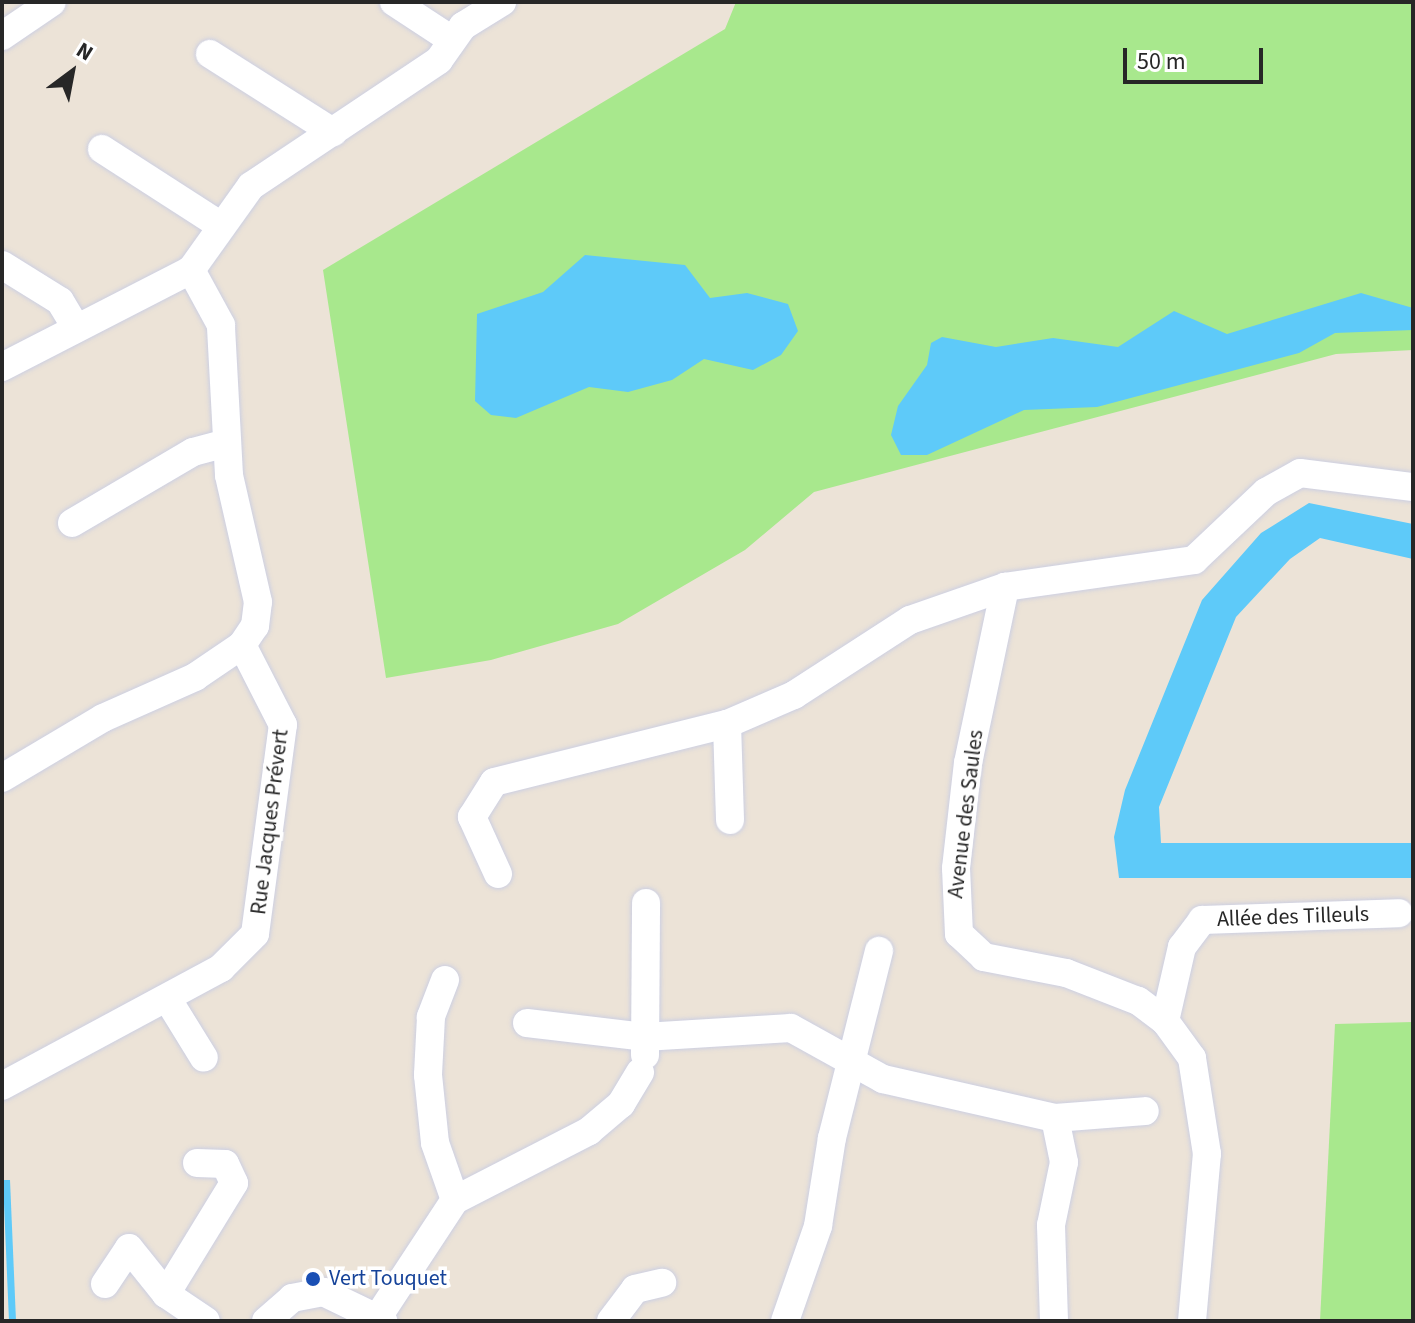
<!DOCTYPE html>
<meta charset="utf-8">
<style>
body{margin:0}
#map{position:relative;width:1415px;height:1323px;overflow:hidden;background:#ece3d7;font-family:"Source Sans 3",sans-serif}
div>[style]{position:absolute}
.green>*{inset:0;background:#a8e88d}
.water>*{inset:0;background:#5ecaf9}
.roads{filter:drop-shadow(0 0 2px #cccfe2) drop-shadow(0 0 2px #cccfe2)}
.minor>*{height:28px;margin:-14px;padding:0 14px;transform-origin:14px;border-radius:14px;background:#fff}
.dots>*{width:22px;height:22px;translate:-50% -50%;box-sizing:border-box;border:4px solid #fff;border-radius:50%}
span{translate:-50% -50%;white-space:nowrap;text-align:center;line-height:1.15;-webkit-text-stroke:7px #fff;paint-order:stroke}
.street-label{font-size:22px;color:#272727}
.transit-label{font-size:22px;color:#164399}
.left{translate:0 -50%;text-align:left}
.frame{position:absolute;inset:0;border:4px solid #272727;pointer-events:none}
.north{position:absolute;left:32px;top:32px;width:80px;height:80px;-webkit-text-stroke:6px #fff;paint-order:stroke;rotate:32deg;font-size:22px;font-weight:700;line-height:32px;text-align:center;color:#272727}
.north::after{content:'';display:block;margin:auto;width:28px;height:36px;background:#272727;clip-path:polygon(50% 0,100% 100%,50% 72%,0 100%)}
.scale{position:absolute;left:1123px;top:48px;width:140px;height:36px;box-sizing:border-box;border:4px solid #272727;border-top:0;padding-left:10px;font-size:24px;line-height:28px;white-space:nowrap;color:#272727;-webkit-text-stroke:6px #fff;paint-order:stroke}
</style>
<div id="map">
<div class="green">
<div style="clip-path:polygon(736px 2px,1413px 2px,1413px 350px,1336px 354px,814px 492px,745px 550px,618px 624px,491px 660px,386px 678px,323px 270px,725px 29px)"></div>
<div style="clip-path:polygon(1413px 1022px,1413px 1321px,1320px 1321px,1335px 1024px)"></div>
</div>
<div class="water">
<div style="clip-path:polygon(585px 255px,685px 265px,710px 298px,747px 293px,788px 304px,798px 331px,781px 355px,753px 370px,704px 359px,672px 380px,628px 392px,589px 387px,516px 418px,491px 415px,475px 401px,477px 314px,543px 292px)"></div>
<div style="clip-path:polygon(1361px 293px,1413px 308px,1413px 330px,1335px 333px,1299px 353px,1097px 407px,1024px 410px,927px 455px,901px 455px,891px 435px,898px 406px,927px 365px,931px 343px,942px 337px,996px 347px,1053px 338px,1118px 347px,1174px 311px,1227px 334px)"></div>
<div style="clip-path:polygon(1309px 503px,1413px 524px,1413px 559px,1320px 538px,1290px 559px,1236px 617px,1159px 807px,1161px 843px,1413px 843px,1413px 878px,1119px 878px,1114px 837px,1125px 790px,1202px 600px,1261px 533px)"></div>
<div style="clip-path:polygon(3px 1180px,10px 1180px,16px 1321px,9px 1321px)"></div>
</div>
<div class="roads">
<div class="minor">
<div style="left:394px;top:2px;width:69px;rotate:33.2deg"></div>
<div style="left:2px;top:36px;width:60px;rotate:-34.2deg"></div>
<div style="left:210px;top:54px;width:146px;rotate:32.4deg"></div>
<div style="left:102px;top:149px;width:140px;rotate:32.8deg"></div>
<div style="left:2px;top:265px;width:68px;rotate:31.8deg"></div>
<div style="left:60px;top:301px;width:29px;rotate:59deg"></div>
<div style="left:2px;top:367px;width:212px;rotate:-27.2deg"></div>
<div style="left:191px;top:270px;width:103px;rotate:-54.5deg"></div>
<div style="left:251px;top:186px;width:226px;rotate:-33.8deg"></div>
<div style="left:439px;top:60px;width:42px;rotate:-54.8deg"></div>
<div style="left:463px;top:26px;width:46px;rotate:-31.6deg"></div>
<div style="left:72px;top:523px;width:140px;rotate:-30.4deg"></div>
<div style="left:193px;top:452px;width:34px;rotate:-15deg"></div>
<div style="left:727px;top:724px;width:96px;rotate:88.2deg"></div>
<div style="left:2px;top:778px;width:117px;rotate:-30.7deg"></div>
<div style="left:103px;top:718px;width:101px;rotate:-24deg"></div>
<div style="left:195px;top:677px;width:57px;rotate:-34.2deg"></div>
<div style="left:242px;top:645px;width:23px;rotate:-56deg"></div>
<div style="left:255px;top:626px;width:24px;rotate:-83deg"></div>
<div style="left:258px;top:602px;width:130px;rotate:-102.9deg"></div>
<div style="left:229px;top:475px;width:150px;rotate:-93.1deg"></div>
<div style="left:221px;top:325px;width:63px;rotate:-118.6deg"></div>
<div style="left:498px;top:874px;width:63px;rotate:-114.5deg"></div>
<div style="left:472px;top:817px;width:41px;rotate:-57.8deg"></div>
<div style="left:494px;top:782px;width:240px;rotate:-14deg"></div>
<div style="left:727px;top:724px;width:73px;rotate:-23.4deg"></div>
<div style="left:794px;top:695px;width:138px;rotate:-32.9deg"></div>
<div style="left:910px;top:620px;width:101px;rotate:-19.2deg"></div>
<div style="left:445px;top:980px;width:40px;rotate:111deg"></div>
<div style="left:431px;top:1017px;width:58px;rotate:93deg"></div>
<div style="left:428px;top:1075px;width:68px;rotate:84.1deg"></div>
<div style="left:435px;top:1143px;width:60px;rotate:70.7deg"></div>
<div style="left:167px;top:998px;width:70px;rotate:58.3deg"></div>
<div style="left:1165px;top:1021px;width:76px;rotate:-77.1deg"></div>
<div style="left:1182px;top:947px;width:34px;rotate:-53deg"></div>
<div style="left:1202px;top:920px;width:197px;rotate:-2deg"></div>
<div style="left:527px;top:1023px;width:118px;rotate:6.8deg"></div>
<div style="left:644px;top:1037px;width:147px;rotate:-3.5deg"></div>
<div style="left:791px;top:1028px;width:105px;rotate:29deg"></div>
<div style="left:883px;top:1079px;width:176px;rotate:12.8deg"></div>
<div style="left:1055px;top:1118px;width:90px;rotate:-4.4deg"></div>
<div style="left:645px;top:1055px;width:152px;rotate:-89.6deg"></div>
<div style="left:2px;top:1086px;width:249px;rotate:-28.3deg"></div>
<div style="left:221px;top:968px;width:48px;rotate:-45deg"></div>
<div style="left:255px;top:934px;width:211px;rotate:-82.4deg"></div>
<div style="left:283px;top:725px;width:90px;rotate:-117.1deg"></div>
<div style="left:105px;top:1284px;width:43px;rotate:-56.3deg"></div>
<div style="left:129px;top:1248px;width:59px;rotate:51.2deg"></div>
<div style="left:166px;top:1294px;width:48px;rotate:34deg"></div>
<div style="left:166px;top:1294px;width:130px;rotate:-58.5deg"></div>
<div style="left:234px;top:1183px;width:21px;rotate:-115deg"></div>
<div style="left:225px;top:1164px;width:28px;rotate:-178deg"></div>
<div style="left:378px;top:1317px;width:140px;rotate:-56.7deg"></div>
<div style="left:455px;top:1200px;width:151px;rotate:-27.2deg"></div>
<div style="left:589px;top:1131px;width:42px;rotate:-40.2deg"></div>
<div style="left:621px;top:1104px;width:37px;rotate:-59deg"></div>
<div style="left:266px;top:1321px;width:35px;rotate:-41deg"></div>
<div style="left:292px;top:1298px;width:32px;rotate:-11deg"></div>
<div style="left:323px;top:1292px;width:67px;rotate:25.8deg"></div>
<div style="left:611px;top:1321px;width:40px;rotate:-53deg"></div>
<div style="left:635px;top:1289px;width:28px;rotate:-13deg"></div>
<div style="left:785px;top:1321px;width:101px;rotate:-70.8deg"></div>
<div style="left:818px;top:1226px;width:89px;rotate:-81deg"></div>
<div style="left:832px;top:1138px;width:193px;rotate:-75.9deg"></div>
<div style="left:1054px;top:1321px;width:96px;rotate:-91.8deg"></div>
<div style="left:1051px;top:1225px;width:64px;rotate:-78.3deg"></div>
<div style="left:1064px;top:1162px;width:45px;rotate:-101.6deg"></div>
<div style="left:1192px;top:1321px;width:168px;rotate:-84.9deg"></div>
<div style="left:1207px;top:1154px;width:97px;rotate:-98.9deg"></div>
<div style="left:1192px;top:1058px;width:46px;rotate:-126.1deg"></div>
<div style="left:1165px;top:1021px;width:34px;rotate:-143deg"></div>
<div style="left:1138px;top:1001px;width:77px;rotate:-158.7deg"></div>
<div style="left:1066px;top:973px;width:84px;rotate:-169deg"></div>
<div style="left:984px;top:957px;width:34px;rotate:-137deg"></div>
<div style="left:959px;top:934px;width:66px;rotate:-92.6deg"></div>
<div style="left:956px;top:868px;width:106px;rotate:-83.5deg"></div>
<div style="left:968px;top:763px;width:180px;rotate:-78.1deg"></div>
<div style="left:1005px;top:587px;width:191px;rotate:-8.1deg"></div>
<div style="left:1194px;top:560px;width:99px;rotate:-43.4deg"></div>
<div style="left:1266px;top:492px;width:39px;rotate:-29deg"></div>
<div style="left:1300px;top:473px;width:114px;rotate:7.1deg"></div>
</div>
</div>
<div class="dots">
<div style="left:313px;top:1279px;background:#1a4fb4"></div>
</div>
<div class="street-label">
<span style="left:966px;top:814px;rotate:-83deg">Avenue des Saules</span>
<span style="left:270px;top:822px;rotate:-83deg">Rue Jacques Prévert</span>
<span style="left:1293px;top:917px;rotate:-2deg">Allée des Tilleuls</span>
</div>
<div class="transit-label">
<span class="left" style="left:329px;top:1279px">Vert Touquet</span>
</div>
<div class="frame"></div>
<div class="north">N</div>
<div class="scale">50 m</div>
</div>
